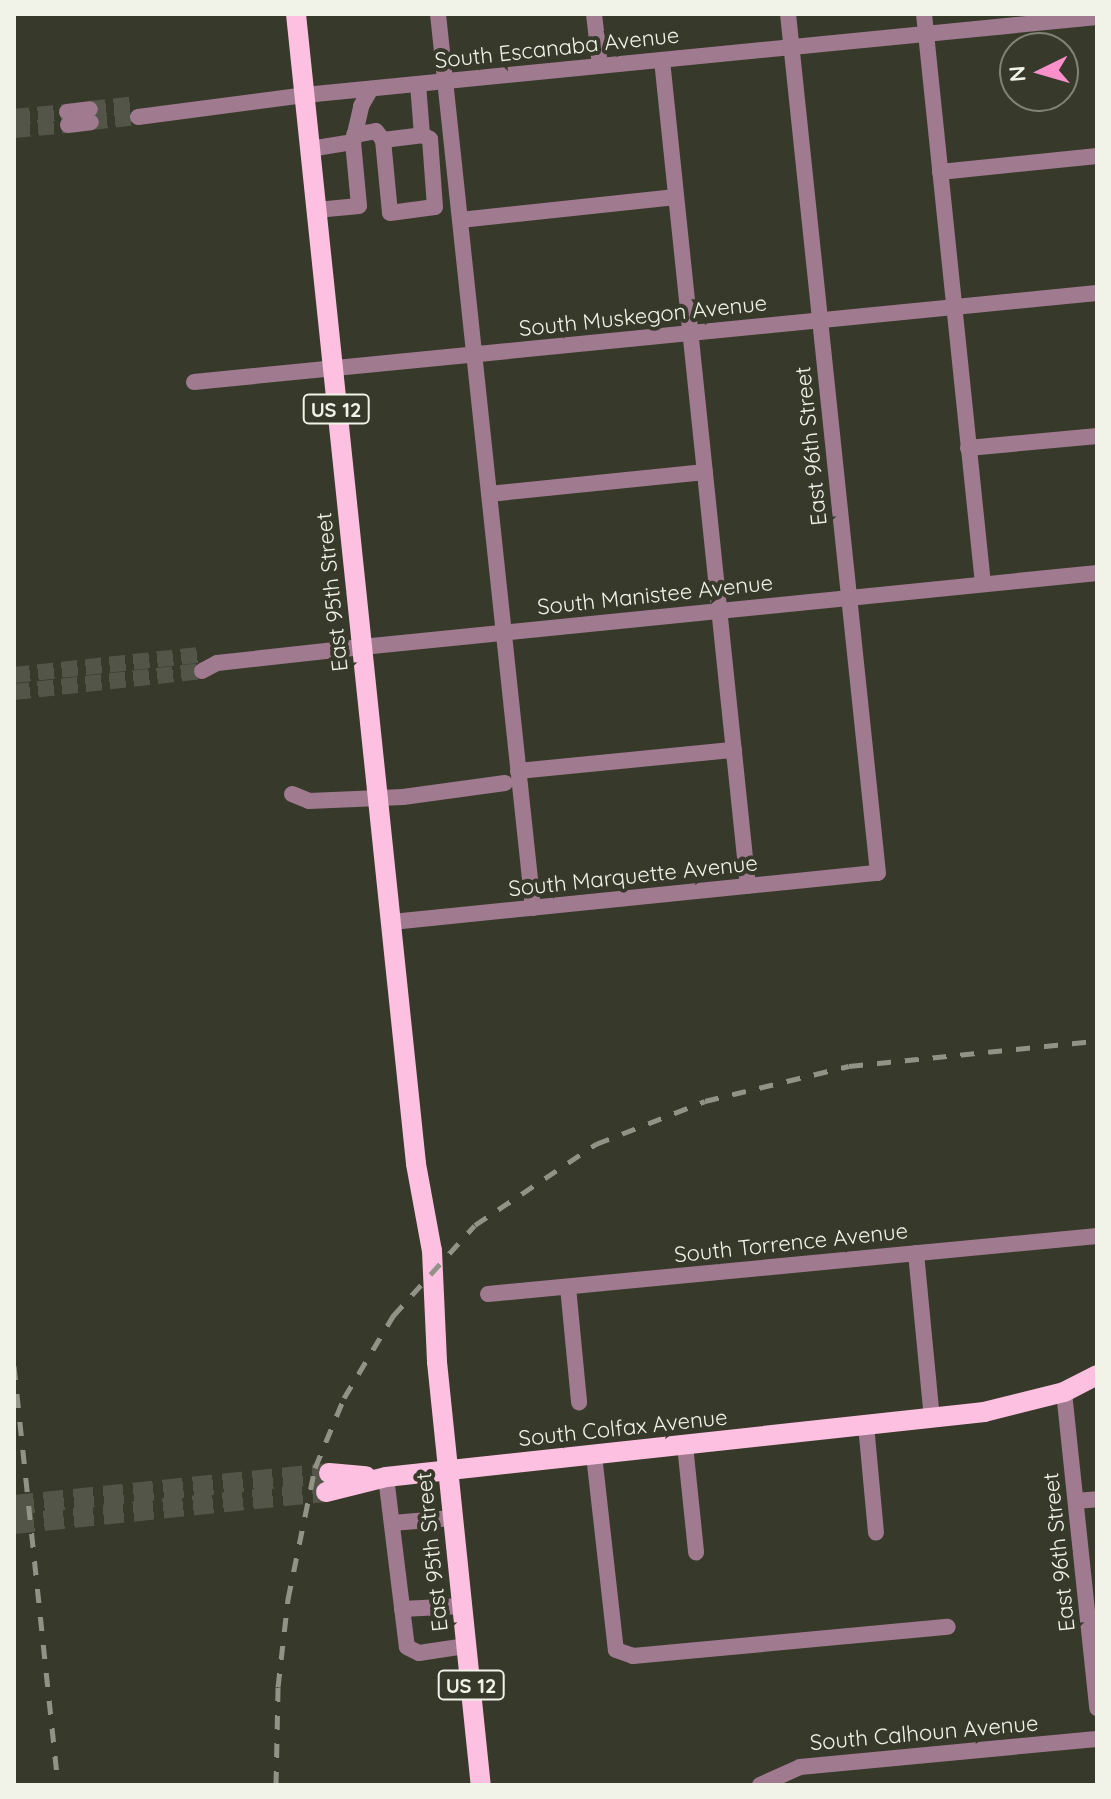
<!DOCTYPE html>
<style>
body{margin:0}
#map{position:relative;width:1111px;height:1799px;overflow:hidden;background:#37392b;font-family:Quicksand,sans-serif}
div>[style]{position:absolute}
.minor-tunnel>*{height:16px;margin-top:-8px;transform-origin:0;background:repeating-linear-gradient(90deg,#535548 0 16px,transparent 0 24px)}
.major-tunnel>*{height:20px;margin-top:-10px;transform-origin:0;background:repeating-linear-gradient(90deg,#535548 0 20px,transparent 0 30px)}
.minor>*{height:16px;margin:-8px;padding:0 8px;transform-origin:8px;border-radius:8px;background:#a07a8e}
.major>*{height:20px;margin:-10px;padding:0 10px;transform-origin:10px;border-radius:10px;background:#fec0e1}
.rail>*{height:5px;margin-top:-2.5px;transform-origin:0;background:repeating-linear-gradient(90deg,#919387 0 14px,transparent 0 28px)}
span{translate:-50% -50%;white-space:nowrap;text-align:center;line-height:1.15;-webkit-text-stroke:8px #37392b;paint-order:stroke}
.shield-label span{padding:2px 6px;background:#37392b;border:2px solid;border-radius:6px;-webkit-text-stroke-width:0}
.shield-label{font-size:20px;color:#f1f3e9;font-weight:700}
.street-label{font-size:22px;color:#f1f3e9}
.frame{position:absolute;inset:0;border:16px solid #f1f3e9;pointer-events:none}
.north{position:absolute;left:999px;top:32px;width:80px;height:80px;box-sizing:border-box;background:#37392b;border:2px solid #818377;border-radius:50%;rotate:265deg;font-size:22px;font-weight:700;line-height:32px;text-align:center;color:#f1f3e9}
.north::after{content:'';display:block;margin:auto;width:28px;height:36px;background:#f990ca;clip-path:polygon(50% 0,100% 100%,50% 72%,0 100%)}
</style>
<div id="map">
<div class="minor-tunnel">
<div style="left:90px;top:109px;width:47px;rotate:-6.1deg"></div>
<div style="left:14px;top:117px;width:53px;rotate:-5.4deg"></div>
<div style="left:91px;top:122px;width:47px;rotate:-6.1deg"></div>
<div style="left:14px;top:130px;width:54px;rotate:-5.3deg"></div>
<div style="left:14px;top:675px;width:186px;rotate:-6.2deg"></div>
<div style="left:14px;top:692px;width:189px;rotate:-6.4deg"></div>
</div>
<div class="major-tunnel">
<div style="left:14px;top:1505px;width:317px;rotate:-5.8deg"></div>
<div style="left:14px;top:1524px;width:314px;rotate:-5.9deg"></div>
</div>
<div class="minor">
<div style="left:438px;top:14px;width:899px;rotate:83.93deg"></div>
<div style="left:594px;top:14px;width:52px;rotate:83.4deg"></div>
<div style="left:924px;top:14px;width:573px;rotate:84.09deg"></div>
<div style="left:662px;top:60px;width:830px;rotate:84.06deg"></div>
<div style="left:67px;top:112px;width:23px;rotate:-7deg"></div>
<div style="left:138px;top:117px;width:168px;rotate:-7.5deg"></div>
<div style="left:305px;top:95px;width:796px;rotate:-5.62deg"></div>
<div style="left:68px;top:125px;width:23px;rotate:-7deg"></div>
<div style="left:354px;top:135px;width:22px;rotate:-10deg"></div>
<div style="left:376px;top:131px;width:11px;rotate:52deg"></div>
<div style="left:383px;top:140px;width:39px;rotate:-7deg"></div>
<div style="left:422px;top:135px;width:51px;rotate:-94.5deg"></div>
<div style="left:383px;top:140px;width:73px;rotate:84.5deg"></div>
<div style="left:390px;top:213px;width:45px;rotate:-7.6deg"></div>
<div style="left:435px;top:207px;width:68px;rotate:-94.2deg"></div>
<div style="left:430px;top:139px;width:9px;rotate:-153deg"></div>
<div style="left:353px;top:142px;width:37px;rotate:-77deg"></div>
<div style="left:361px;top:106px;width:20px;rotate:-60deg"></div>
<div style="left:310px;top:149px;width:44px;rotate:-9.2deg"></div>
<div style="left:353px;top:142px;width:64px;rotate:84.6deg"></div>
<div style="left:359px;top:206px;width:43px;rotate:174.7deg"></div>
<div style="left:940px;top:172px;width:158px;rotate:-5.8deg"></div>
<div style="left:460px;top:220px;width:217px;rotate:-6.1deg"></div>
<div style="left:194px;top:382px;width:907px;rotate:-5.63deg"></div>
<div style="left:968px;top:448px;width:130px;rotate:-5.3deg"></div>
<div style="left:489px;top:494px;width:217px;rotate:-5.8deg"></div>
<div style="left:202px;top:671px;width:17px;rotate:-28deg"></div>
<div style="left:217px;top:663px;width:146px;rotate:-6.3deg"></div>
<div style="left:362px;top:647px;width:739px;rotate:-5.75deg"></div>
<div style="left:518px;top:771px;width:217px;rotate:-5.6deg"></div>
<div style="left:292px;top:794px;width:18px;rotate:22deg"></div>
<div style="left:309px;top:801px;width:94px;rotate:-2.4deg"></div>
<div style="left:403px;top:797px;width:103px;rotate:-7.8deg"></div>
<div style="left:392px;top:922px;width:488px;rotate:-5.8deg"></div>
<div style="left:878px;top:873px;width:864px;rotate:-95.98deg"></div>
<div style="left:916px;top:1253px;width:166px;rotate:84.5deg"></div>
<div style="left:568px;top:1287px;width:116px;rotate:84.5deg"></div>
<div style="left:488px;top:1294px;width:612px;rotate:-5.44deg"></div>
<div style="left:1064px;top:1392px;width:318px;rotate:84deg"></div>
<div style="left:866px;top:1425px;width:108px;rotate:84.7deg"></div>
<div style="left:685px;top:1445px;width:108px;rotate:84.1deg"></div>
<div style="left:594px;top:1455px;width:196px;rotate:83.6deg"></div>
<div style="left:616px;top:1650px;width:18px;rotate:19deg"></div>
<div style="left:633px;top:1656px;width:316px;rotate:-5.3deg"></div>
<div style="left:386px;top:1477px;width:171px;rotate:83deg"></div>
<div style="left:407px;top:1647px;width:13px;rotate:27deg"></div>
<div style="left:419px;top:1653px;width:48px;rotate:-8.5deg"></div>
<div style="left:1076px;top:1501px;width:21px;rotate:-5deg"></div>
<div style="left:392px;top:1523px;width:61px;rotate:-4.7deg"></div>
<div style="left:402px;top:1609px;width:60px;rotate:-2.9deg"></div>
<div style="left:760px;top:1785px;width:44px;rotate:-24.2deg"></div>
<div style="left:800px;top:1767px;width:298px;rotate:-5.4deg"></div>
</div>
<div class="major">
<div style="left:296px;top:14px;width:1156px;rotate:84.04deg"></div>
<div style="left:416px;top:1164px;width:88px;rotate:79.6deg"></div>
<div style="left:432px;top:1251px;width:111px;rotate:87.4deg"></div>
<div style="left:437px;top:1362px;width:425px;rotate:84.1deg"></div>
<div style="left:329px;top:1473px;width:37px;rotate:5deg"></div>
<div style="left:326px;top:1492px;width:62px;rotate:-14deg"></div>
<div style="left:386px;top:1477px;width:602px;rotate:-6.2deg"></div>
<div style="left:984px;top:1412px;width:82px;rotate:-14deg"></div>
<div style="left:1064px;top:1392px;width:37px;rotate:-27deg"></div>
</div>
<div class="rail">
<div style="left:14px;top:1366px;width:421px;rotate:84deg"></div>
<div style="left:276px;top:1785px;width:98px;rotate:-88.8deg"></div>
<div style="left:278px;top:1687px;width:89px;rotate:-83.5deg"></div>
<div style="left:288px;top:1599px;width:134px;rotate:-78.4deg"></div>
<div style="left:315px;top:1468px;width:76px;rotate:-67.5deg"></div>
<div style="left:344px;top:1398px;width:96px;rotate:-59.1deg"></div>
<div style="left:393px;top:1316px;width:122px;rotate:-48deg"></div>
<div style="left:475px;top:1225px;width:146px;rotate:-33.8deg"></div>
<div style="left:596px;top:1144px;width:117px;rotate:-21.5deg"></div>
<div style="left:705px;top:1101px;width:148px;rotate:-13.7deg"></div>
<div style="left:849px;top:1066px;width:249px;rotate:-5.8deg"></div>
</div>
<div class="shield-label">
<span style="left:336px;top:409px">US 12</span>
<span style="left:471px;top:1685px">US 12</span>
</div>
<div class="street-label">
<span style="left:557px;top:48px;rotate:-6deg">South Escanaba Avenue</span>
<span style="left:643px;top:316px;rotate:-6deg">South Muskegon Avenue</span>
<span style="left:811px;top:446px;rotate:-96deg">East 96th Street</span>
<span style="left:332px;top:592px;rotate:-96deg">East 95th Street</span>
<span style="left:655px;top:595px;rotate:-6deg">South Manistee Avenue</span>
<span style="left:633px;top:876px;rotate:-6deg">South Marquette Avenue</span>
<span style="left:791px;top:1243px;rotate:-6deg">South Torrence Avenue</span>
<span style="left:623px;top:1428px;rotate:-6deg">South Colfax Avenue</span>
<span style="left:432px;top:1552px;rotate:-96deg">East 95th Street</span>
<span style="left:1059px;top:1552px;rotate:-96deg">East 96th Street</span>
<span style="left:924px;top:1733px;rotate:-5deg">South Calhoun Avenue</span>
</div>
<div class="frame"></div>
<div class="north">N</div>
</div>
